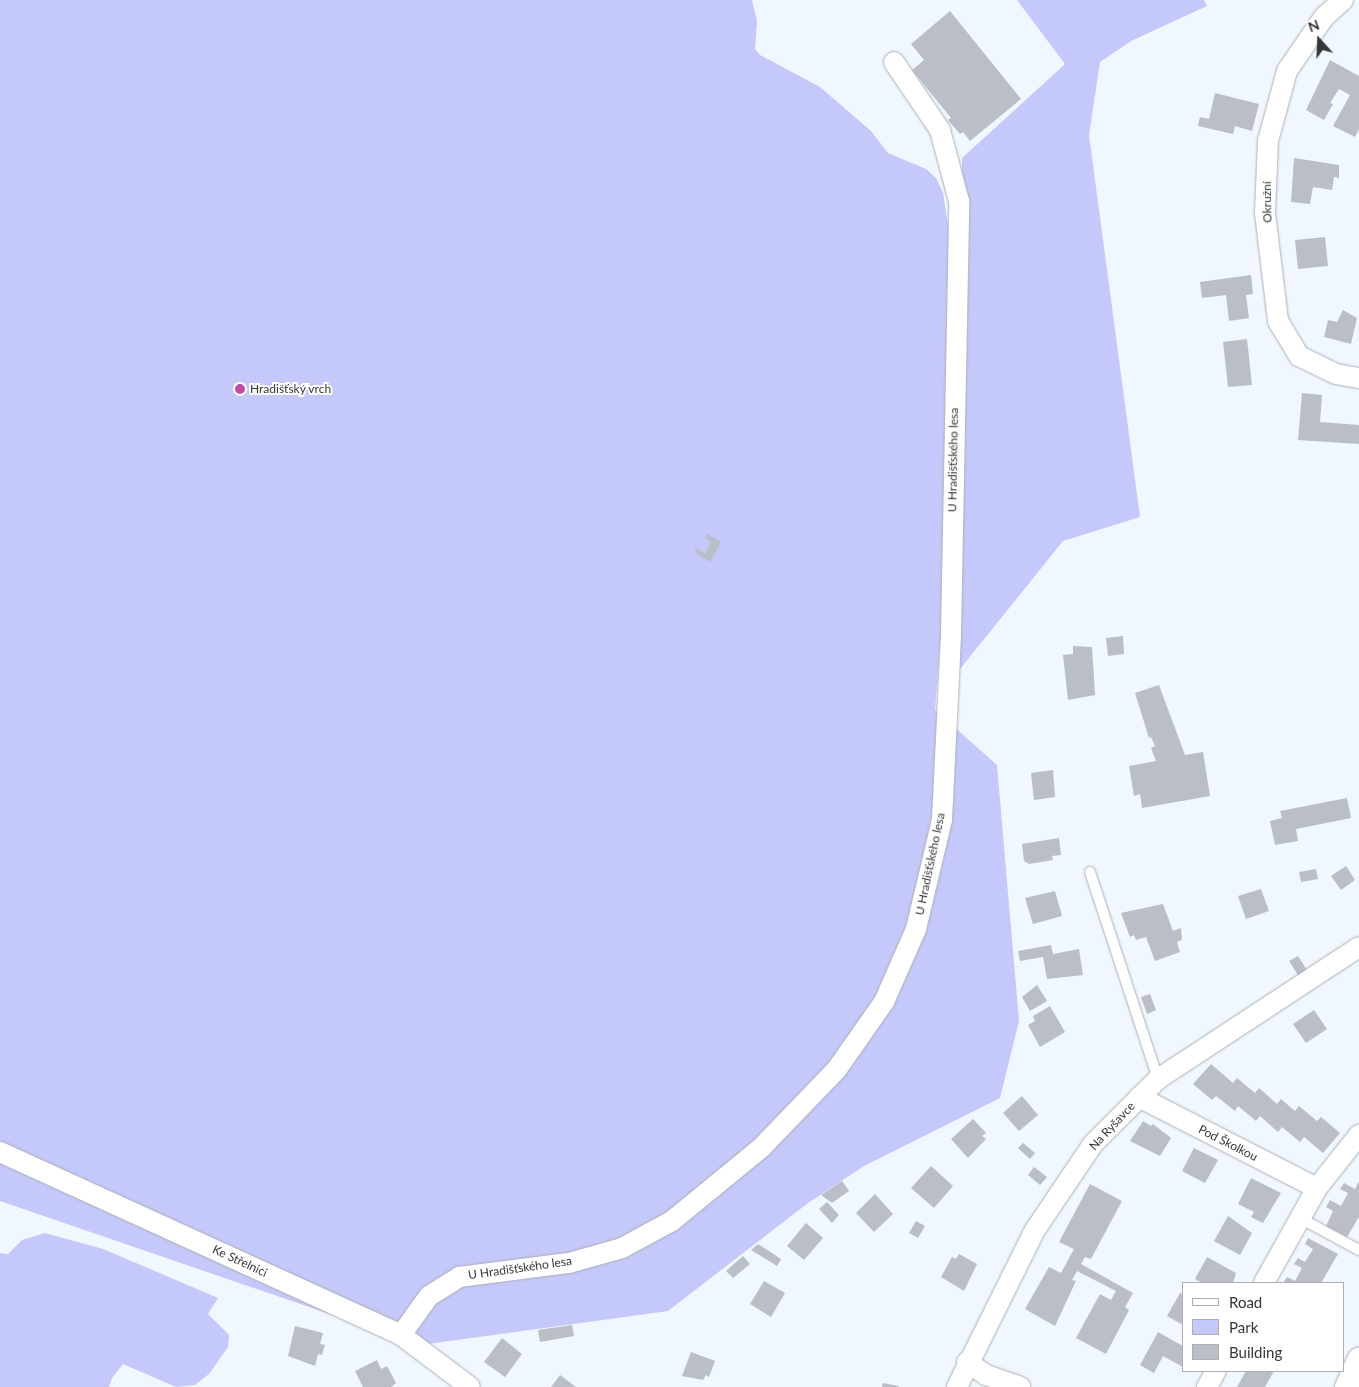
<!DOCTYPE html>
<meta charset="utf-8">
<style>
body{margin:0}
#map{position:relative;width:1359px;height:1387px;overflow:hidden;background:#f0f7fe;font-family:Lato,sans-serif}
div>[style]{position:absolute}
.green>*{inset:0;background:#c5c8fa}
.building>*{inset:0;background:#babec6}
.roads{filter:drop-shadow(0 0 1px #aab0b7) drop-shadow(0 0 1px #aab0b7)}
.service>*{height:10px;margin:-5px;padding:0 5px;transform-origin:5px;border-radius:5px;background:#fff}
.minor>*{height:20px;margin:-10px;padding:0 10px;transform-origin:10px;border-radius:10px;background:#fff}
.tertiary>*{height:25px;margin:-12.5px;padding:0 12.5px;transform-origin:12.5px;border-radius:12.5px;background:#fff}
.dots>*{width:14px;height:14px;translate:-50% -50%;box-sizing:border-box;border:2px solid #fff;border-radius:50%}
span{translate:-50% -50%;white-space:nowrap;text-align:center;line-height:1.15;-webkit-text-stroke:4px #fff;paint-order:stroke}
.street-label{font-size:12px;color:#343739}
.poi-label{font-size:12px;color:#343739}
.left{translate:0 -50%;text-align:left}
.legend{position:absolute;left:1182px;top:1282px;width:162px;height:90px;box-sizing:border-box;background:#fff;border:1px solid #aeafb0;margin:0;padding:6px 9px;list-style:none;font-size:15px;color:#343739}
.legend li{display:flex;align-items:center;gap:10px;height:25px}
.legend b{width:25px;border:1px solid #aeafb0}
.north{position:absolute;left:1294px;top:15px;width:50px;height:50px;-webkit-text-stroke:4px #fff;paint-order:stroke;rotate:340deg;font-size:14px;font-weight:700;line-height:20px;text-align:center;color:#343739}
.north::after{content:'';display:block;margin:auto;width:18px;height:22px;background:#343739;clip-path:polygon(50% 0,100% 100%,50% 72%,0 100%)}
</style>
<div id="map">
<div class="green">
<div style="clip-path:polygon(0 0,752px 0,757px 21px,755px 49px,760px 55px,820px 87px,871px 131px,888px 153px,926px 169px,936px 178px,943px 193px,950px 238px,945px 580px,935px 710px,997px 765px,1019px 1021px,1000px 1098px,864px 1166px,808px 1203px,668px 1311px,420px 1345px,0 1201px)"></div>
<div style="clip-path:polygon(1017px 0,1204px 0,1207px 6px,1131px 41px,1100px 62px,1089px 135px,1140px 517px,1063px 541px,960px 669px,962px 158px,1065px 64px)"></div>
<div style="clip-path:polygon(45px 1233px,103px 1249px,218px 1298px,208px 1314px,229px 1335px,228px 1347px,209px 1374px,195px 1385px,176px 1387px,123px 1364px,112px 1378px,109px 1387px,0 1387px,0 1253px,8px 1254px,22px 1240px)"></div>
</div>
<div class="building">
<div style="clip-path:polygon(950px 11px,1021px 99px,970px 141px,963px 132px,960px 134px,948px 120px,951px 118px,912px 70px,924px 60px,911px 44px)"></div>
<div style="clip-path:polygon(1330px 60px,1359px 76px,1359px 129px,1355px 137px,1333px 126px,1350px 95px,1339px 89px,1330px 103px,1333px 104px,1324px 120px,1306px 110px)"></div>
<div style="clip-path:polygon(1215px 93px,1259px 104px,1252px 131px,1235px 126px,1233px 134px,1198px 126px,1200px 117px,1209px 119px)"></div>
<div style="clip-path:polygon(1294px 158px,1339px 165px,1339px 178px,1334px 177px,1332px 190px,1313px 187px,1310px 204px,1291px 202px)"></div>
<div style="clip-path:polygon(1325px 237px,1328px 266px,1298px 269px,1295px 240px)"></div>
<div style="clip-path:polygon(1251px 275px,1253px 294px,1246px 295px,1249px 318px,1229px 321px,1226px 295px,1202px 298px,1200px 282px)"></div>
<div style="clip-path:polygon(1343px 310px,1357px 318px,1351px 344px,1324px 337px,1328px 320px,1337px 322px)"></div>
<div style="clip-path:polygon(1247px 339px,1252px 385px,1228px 387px,1223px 342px)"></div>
<div style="clip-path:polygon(1302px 393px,1322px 395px,1320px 422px,1359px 425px,1359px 444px,1298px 440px)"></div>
<div style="clip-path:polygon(707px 534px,721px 542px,710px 562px,697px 554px,694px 547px,705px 553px,711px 542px,705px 538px)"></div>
<div style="clip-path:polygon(1123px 636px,1124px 654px,1108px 656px,1106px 638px)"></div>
<div style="clip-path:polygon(1073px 646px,1092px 647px,1095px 695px,1068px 700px,1063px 655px,1073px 654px)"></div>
<div style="clip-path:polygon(1159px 685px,1185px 755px,1203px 752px,1210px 796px,1142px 808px,1140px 794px,1134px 796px,1129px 766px,1156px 761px,1151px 748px,1155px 746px,1151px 737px,1149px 738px,1135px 693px)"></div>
<div style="clip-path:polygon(1053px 770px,1055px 797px,1034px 800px,1031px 773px)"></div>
<div style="clip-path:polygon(1347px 798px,1351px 818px,1296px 829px,1298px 841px,1275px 845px,1270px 821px,1282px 818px,1280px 811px)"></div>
<div style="clip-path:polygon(1059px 838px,1061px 855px,1052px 856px,1053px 860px,1029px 864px,1024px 861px,1022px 844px)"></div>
<div style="clip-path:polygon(1346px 866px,1355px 880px,1341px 890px,1331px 876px)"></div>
<div style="clip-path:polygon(1316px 869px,1318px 879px,1301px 882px,1299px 872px)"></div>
<div style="clip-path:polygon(1261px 889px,1269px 911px,1246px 919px,1238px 896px)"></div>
<div style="clip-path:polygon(1055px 891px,1062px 916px,1033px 924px,1025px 898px)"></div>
<div style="clip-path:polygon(1163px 904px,1173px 931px,1181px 928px,1182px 940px,1177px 942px,1180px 952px,1155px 961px,1146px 937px,1136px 940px,1134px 935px,1130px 937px,1121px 913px)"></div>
<div style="clip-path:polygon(1051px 945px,1053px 954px,1079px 949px,1083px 975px,1047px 979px,1043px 957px,1020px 961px,1018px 951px)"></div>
<div style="clip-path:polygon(1298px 956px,1307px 970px,1298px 975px,1289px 961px)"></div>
<div style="clip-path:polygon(1037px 985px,1047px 1001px,1030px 1011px,1022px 997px)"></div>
<div style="clip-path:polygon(1150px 994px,1156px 1010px,1147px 1014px,1141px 997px)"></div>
<div style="clip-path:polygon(1050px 1006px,1065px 1032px,1040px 1047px,1028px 1025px,1035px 1021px,1033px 1016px)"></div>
<div style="clip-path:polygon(1314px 1010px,1327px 1029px,1306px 1043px,1293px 1024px)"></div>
<div style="clip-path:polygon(1211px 1064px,1233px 1083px,1237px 1078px,1255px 1093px,1259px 1088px,1277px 1104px,1281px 1099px,1295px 1111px,1299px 1106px,1317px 1121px,1321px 1117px,1340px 1133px,1323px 1153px,1304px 1137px,1300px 1142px,1282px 1127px,1278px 1132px,1260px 1116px,1256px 1121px,1238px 1106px,1235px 1111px,1216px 1096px,1212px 1100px,1193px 1084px)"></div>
<div style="clip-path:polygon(1022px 1096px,1038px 1115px,1019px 1131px,1003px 1113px)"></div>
<div style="clip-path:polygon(973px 1119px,986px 1133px,982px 1136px,986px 1139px,968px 1158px,951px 1139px)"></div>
<div style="clip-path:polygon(1143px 1121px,1151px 1126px,1153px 1124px,1171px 1138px,1160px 1156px,1130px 1141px)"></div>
<div style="clip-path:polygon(1023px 1143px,1035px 1153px,1030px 1159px,1018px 1148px)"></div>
<div style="clip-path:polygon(1194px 1148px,1218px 1160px,1205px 1183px,1182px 1171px)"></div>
<div style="clip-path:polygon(931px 1166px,953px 1186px,934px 1208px,911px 1188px)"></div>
<div style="clip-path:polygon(1034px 1167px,1047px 1177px,1040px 1185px,1028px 1175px)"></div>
<div style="clip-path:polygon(1251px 1178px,1281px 1193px,1263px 1223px,1251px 1217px,1254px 1212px,1238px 1204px)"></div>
<div style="clip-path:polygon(842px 1181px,849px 1191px,832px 1203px,821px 1195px)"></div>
<div style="clip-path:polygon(1359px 1181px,1359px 1217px,1347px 1237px,1326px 1226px,1333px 1211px,1326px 1207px,1330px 1200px,1341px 1206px,1348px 1193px,1340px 1189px,1344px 1183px,1355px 1189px)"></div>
<div style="clip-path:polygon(1090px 1184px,1122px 1201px,1091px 1259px,1085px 1257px,1081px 1264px,1133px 1293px,1125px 1307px,1129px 1310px,1106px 1354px,1076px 1338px,1100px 1294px,1111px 1300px,1116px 1291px,1077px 1271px,1072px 1280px,1076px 1281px,1055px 1326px,1025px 1309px,1049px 1267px,1061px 1273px,1074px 1249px,1059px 1242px)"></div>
<div style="clip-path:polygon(875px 1194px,893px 1214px,874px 1232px,856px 1213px)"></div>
<div style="clip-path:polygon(827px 1202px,839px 1215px,832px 1223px,819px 1209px)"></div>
<div style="clip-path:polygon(1228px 1216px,1252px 1233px,1240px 1255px,1214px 1241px)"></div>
<div style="clip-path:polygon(916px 1221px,925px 1226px,918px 1238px,909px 1233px)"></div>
<div style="clip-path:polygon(806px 1223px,823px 1238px,804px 1260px,787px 1246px)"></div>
<div style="clip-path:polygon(1308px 1238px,1338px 1254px,1321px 1283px,1283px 1283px,1287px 1277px,1295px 1281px,1302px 1268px,1294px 1264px,1298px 1258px,1305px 1262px,1313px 1249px,1305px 1244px)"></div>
<div style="clip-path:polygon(758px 1244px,781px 1259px,777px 1266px,751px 1250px)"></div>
<div style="clip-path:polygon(959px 1254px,977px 1264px,964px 1291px,941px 1277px,952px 1257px,956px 1259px)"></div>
<div style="clip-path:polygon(743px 1256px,750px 1264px,733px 1278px,726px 1271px)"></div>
<div style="clip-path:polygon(1207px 1257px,1236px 1273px,1233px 1283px,1202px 1283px,1195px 1279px)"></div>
<div style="clip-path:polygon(764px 1281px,785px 1293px,771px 1317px,750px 1304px)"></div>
<div style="clip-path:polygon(1180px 1293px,1183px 1294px,1183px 1325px,1167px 1316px)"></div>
<div style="clip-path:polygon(572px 1325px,574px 1336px,540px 1342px,538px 1330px)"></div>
<div style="clip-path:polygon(295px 1326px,323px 1333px,320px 1344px,325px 1345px,322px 1355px,318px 1354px,315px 1366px,288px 1356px)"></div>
<div style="clip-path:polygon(1158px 1332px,1183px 1346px,1183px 1367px,1163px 1356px,1154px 1373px,1140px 1365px)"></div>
<div style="clip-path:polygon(502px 1338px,522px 1354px,505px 1377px,484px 1362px)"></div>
<div style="clip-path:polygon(691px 1352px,715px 1361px,709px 1377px,706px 1375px,703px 1380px,682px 1376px)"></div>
<div style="clip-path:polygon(377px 1360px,381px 1369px,387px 1366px,396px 1383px,391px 1387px,363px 1387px,355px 1371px)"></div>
<div style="clip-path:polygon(1246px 1371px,1274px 1371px,1265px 1387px,1237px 1387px)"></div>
<div style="clip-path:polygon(560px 1375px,576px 1387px,551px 1387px)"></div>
<div style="clip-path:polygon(883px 1383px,899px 1386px,899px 1387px,882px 1387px)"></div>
</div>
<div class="roads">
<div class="service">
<div style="left:1090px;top:872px;width:218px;rotate:71.8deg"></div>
<div style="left:1300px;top:1218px;width:67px;rotate:28.5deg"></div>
</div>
<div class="minor">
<div style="left:1343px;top:0;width:25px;rotate:138deg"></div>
<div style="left:1324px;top:17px;width:65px;rotate:124.4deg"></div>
<div style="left:1287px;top:71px;width:73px;rotate:105.2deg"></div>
<div style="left:1268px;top:141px;width:72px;rotate:92.4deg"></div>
<div style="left:1265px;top:213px;width:109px;rotate:83.1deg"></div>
<div style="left:1278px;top:321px;width:41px;rotate:59deg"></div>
<div style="left:1299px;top:356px;width:41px;rotate:25.9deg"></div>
<div style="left:1336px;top:374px;width:23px;rotate:10deg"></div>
<div style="left:1139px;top:1097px;width:200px;rotate:27.1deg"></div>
<div style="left:1317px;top:1188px;width:109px;rotate:119.2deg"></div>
<div style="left:0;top:1152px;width:441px;rotate:24.5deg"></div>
<div style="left:401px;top:1335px;width:86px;rotate:37deg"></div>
<div style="left:1317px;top:1188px;width:68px;rotate:-51.6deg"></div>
<div style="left:401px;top:1335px;width:48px;rotate:-54.3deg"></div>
<div style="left:429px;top:1296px;width:36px;rotate:-32deg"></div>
<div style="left:459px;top:1277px;width:111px;rotate:-7.3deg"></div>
<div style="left:569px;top:1263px;width:55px;rotate:-15.8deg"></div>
<div style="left:622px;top:1248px;width:57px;rotate:-28.4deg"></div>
<div style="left:672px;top:1221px;width:115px;rotate:-39.4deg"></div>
<div style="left:761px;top:1148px;width:110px;rotate:-46.1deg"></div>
<div style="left:837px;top:1069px;width:82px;rotate:-55deg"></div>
<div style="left:884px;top:1002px;width:80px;rotate:-66.3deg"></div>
<div style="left:916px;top:929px;width:112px;rotate:-76.6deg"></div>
<div style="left:942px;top:820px;width:186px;rotate:-87.2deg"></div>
<div style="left:951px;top:634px;width:433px;rotate:-88.9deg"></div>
<div style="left:959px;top:201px;width:73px;rotate:-105deg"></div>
<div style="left:940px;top:130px;width:82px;rotate:-124.1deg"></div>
<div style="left:967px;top:1362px;width:23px;rotate:34deg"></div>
<div style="left:986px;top:1375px;width:36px;rotate:19deg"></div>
<div style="left:957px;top:1387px;width:175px;rotate:-63.6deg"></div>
<div style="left:1035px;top:1230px;width:104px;rotate:-56deg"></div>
<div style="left:1093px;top:1144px;width:92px;rotate:-45deg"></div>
<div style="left:1158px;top:1079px;width:240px;rotate:-33.3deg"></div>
<div style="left:1207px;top:1387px;width:18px;rotate:-61deg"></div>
</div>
<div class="tertiary">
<div style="left:1347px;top:1387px;width:30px;rotate:-66deg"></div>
</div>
</div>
<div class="dots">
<div style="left:240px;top:389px;background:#bf4ca6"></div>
</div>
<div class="street-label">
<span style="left:1267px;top:202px;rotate:-91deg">Okružní</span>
<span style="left:953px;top:460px;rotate:-89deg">U Hradišťského lesa</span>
<span style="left:930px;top:864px;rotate:-78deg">U Hradišťského lesa</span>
<span style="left:1112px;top:1126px;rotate:-47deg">Na Ryšavce</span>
<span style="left:1228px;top:1143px;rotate:27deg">Pod Školkou</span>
<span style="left:240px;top:1261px;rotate:25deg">Ke Střelnici</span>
<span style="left:520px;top:1268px;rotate:-8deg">U Hradišťského lesa</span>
</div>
<div class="poi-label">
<span class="left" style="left:250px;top:389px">Hradišťský vrch</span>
</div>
<ul class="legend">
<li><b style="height:6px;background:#fff"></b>Road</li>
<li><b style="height:14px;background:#c5c8fa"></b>Park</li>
<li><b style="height:14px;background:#babec6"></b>Building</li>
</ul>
<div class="north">N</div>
</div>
